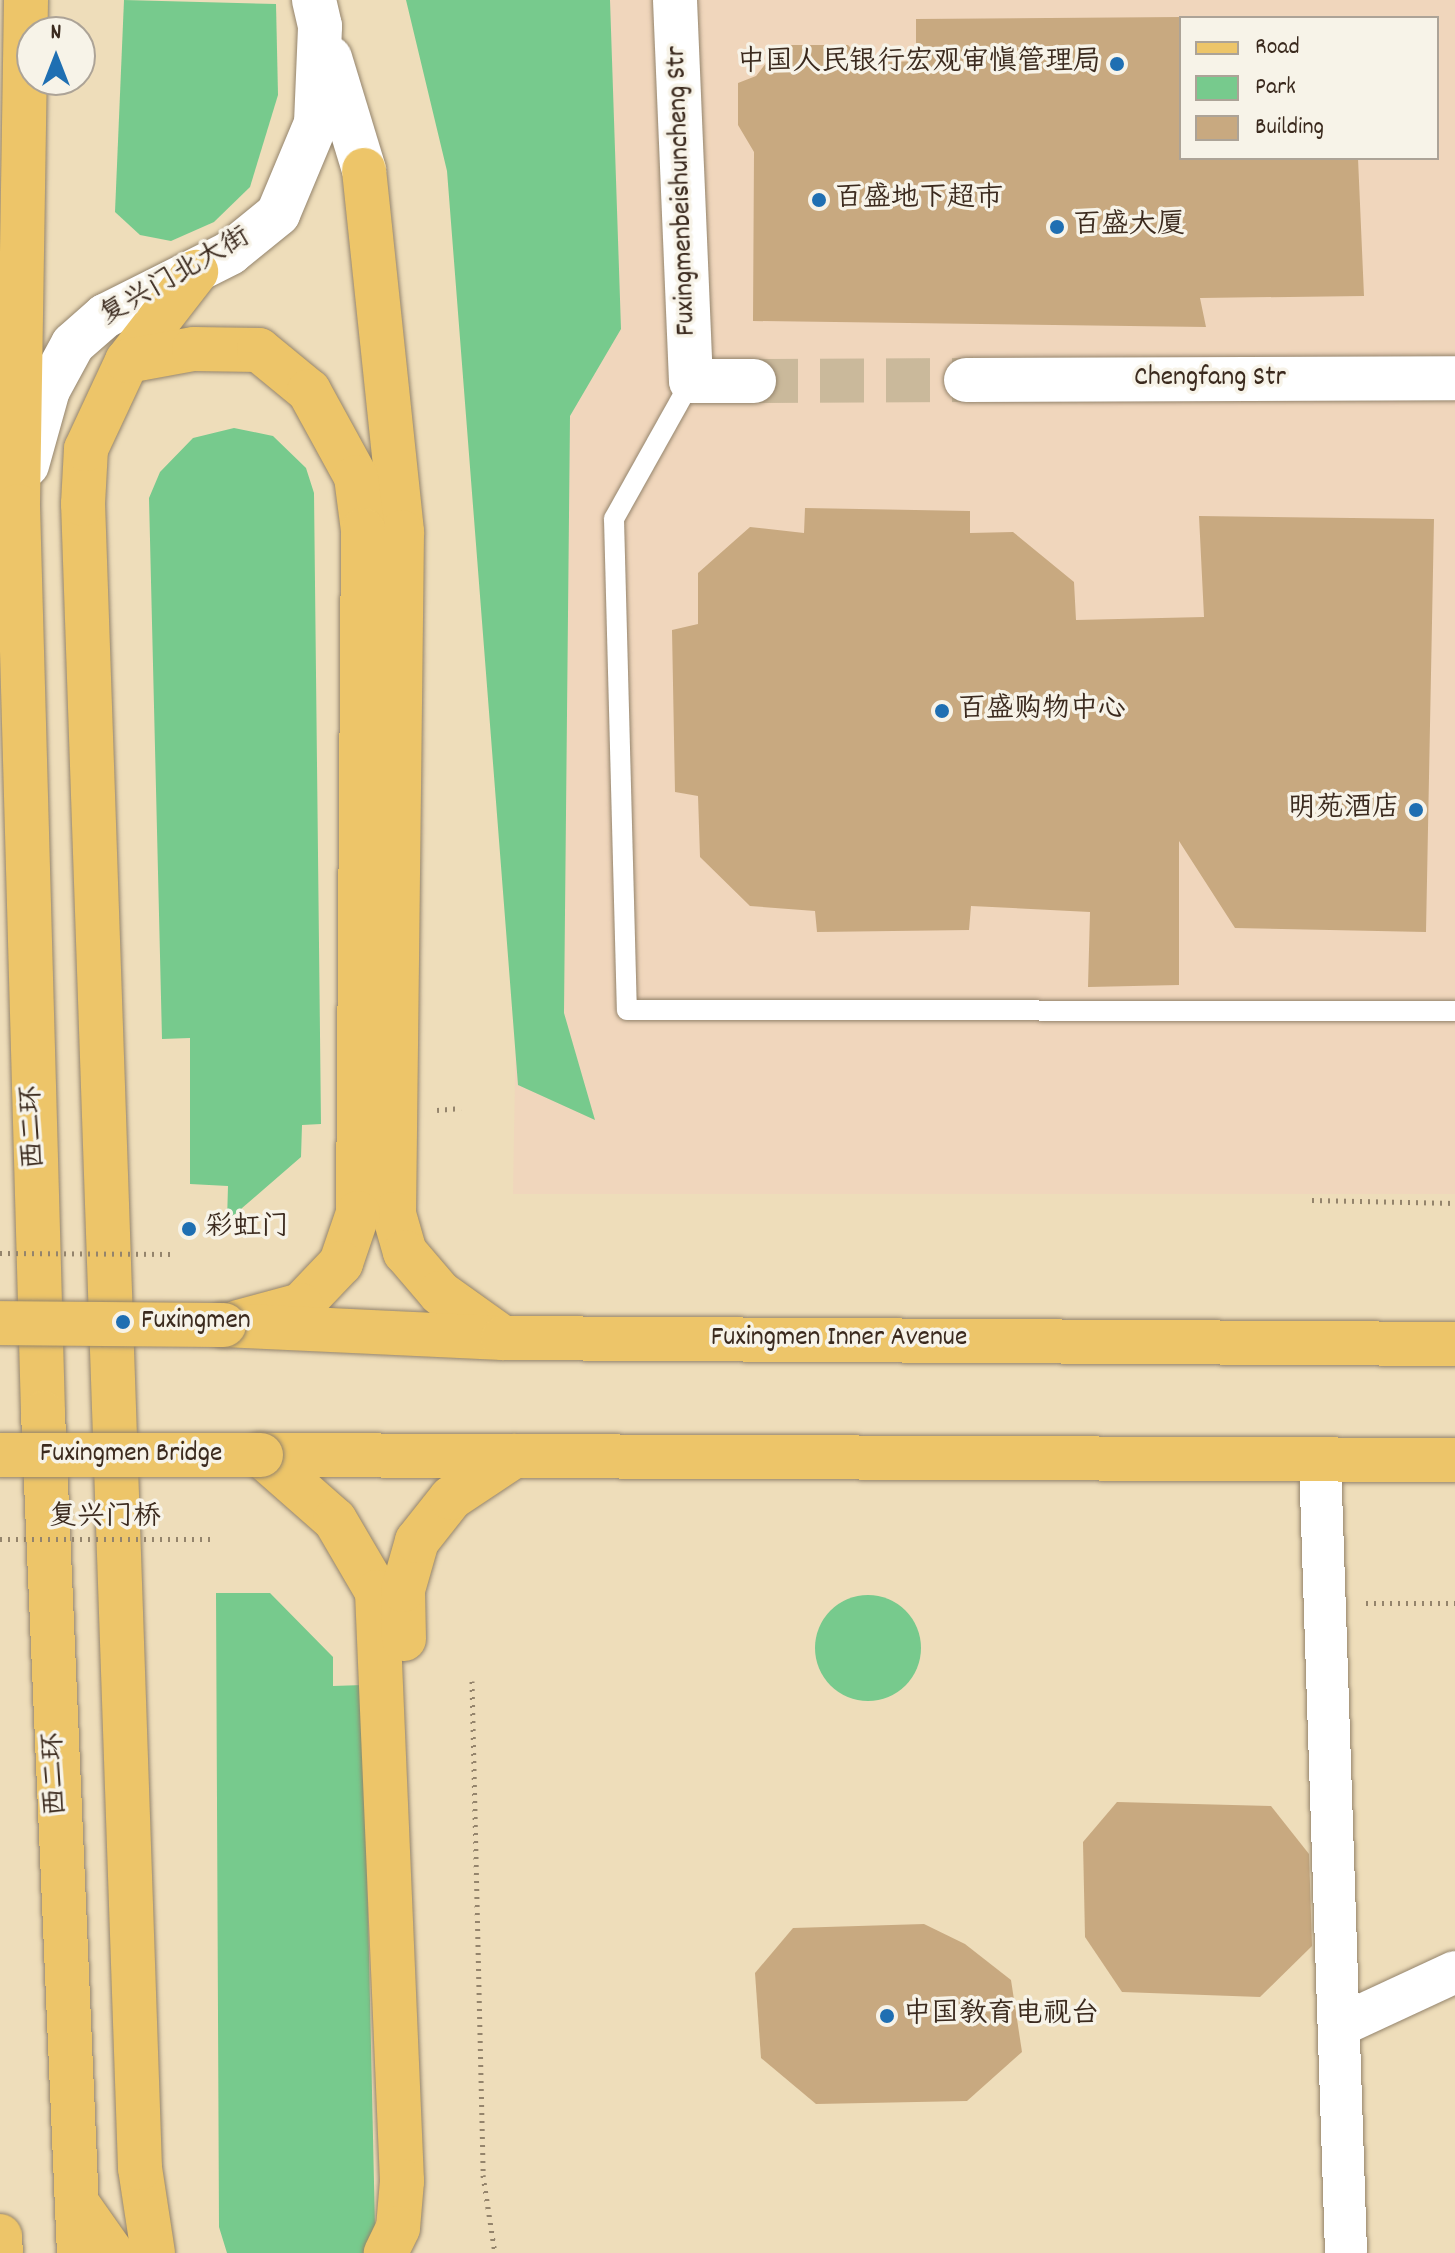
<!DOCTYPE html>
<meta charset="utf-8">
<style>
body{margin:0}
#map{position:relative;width:1455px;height:2253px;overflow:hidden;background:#eeddba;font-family:Dekko,"LXGW WenKai TC",sans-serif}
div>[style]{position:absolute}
.built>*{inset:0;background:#f0d6bc}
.green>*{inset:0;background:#77ca8d}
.round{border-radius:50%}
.building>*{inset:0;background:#c8a980}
.tertiary-tunnel>*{height:44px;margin-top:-22px;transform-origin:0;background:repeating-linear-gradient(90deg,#cab99b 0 44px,transparent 0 66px)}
.path>*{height:5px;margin-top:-2.5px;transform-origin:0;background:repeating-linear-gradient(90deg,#94846c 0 2px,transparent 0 8px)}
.roads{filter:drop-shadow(0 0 2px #94846c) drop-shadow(0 0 2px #94846c)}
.service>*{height:20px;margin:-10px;padding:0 10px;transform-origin:10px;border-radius:10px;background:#fff}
.minor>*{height:42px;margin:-21px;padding:0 21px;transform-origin:21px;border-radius:21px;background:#fff}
.tertiary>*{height:44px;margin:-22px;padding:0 22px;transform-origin:22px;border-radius:22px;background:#fff}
.primary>*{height:44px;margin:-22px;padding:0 22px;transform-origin:22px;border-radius:22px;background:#edc569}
.trunk>*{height:44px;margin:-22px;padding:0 22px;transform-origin:22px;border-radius:22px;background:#edc569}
.path-bridge>*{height:5px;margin-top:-2.5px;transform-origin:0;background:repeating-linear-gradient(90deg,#94846c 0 2px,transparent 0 8px)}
.bridges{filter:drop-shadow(0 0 2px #94846c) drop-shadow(0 0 2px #94846c)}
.trunk-bridge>*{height:44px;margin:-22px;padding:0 22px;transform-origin:22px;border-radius:22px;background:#edc569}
.dots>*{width:22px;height:22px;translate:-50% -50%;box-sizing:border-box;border:4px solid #f7f3e8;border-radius:50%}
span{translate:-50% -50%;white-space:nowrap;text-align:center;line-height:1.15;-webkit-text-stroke:7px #f7f3e8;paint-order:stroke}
.poi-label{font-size:28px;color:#3b2a1e}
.right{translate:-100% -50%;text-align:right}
.left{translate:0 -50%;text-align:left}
.street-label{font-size:28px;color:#3b2a1e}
.legend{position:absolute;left:1179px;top:16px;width:260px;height:144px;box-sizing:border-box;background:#f7f3e8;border:2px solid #aca397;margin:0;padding:10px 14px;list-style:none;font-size:24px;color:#3b2a1e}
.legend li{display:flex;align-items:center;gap:16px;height:40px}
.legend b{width:40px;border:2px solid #aca397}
.north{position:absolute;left:16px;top:16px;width:80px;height:80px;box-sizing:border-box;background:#f7f3e8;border:2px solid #aca397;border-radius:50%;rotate:0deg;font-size:22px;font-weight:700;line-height:32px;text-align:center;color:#3b2a1e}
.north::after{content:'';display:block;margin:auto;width:28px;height:36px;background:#1f6fb2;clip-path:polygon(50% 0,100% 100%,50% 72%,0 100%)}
</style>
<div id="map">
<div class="built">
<div style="clip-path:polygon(evenodd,533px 0,1455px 0,1455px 1194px,513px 1194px,533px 0,1181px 18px,1437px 18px,1437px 158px,1181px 158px,1181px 18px)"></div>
</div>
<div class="green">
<div style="clip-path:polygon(124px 0,276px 4px,278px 95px,250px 187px,214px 222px,171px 241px,140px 235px,115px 212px)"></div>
<div style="clip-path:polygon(406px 0,610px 0,621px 329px,570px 416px,564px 1013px,595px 1120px,518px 1085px,447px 171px)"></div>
<div style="clip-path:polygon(234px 428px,273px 436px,306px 468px,314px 493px,321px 1124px,302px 1125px,301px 1157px,227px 1221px,228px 1186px,190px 1184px,190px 1038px,162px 1039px,149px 498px,160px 472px,193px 438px)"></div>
<div style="clip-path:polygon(216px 1593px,270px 1593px,333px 1657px,333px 1686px,363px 1685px,375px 2227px,368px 2253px,227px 2253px,219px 2227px)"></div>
<div class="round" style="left:815px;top:1595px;width:106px;height:106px"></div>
</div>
<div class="building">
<div style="clip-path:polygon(1181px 17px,1181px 158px,1358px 158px,1364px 296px,1200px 298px,1206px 327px,753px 321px,754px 152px,738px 125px,738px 83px,756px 76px,780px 45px,848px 45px,865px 63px,916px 61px,916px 19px)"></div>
<div style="clip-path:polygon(805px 508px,970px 511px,970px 533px,1013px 532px,1074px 582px,1076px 620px,1204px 617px,1199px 516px,1434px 519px,1426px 932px,1235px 928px,1179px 841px,1179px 985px,1088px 987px,1090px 912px,971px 906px,969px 930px,817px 932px,815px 911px,750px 906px,700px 857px,698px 796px,675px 792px,672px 630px,698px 624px,698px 573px,750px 527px,804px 533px)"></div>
<div style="clip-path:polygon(1117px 1802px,1271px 1806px,1309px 1854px,1312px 1946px,1260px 1997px,1122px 1992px,1085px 1937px,1083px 1842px)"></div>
<div style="clip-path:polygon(924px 1924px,965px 1944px,1011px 1980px,1022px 2052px,967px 2101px,816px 2104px,761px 2058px,755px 1973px,793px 1928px)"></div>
</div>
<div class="tertiary-tunnel">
<div style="left:754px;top:381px;width:212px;rotate:-0.3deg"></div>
</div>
<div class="path">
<div style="left:437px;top:1110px;width:24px;rotate:-5deg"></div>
<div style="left:1312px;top:1200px;width:143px;rotate:1.2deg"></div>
<div style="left:1366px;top:1603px;width:89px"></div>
<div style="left:472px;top:1681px;width:494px;rotate:88.7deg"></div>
<div style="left:483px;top:2175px;width:79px;rotate:81.3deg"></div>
</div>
<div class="roads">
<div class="service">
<div style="left:691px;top:381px;width:158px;rotate:119.2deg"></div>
<div style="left:614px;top:519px;width:491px;rotate:88.5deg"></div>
<div style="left:627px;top:1010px;width:828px;rotate:0.07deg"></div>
</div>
<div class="minor">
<div style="left:1320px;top:1460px;width:793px;rotate:88.12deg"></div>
<div style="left:1343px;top:2024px;width:123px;rotate:-24.9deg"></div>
</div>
<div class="tertiary">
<div style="left:675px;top:0;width:381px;rotate:87.6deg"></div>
<div style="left:691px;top:381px;width:63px"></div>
<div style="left:330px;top:58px;width:117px;rotate:73.1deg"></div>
<div style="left:966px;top:380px;width:489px;rotate:-0.2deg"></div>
<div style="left:27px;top:465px;width:78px;rotate:-74.4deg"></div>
<div style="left:48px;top:390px;width:52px;rotate:-61.5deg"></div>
<div style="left:73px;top:344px;width:43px;rotate:-41.2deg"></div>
<div style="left:105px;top:316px;width:140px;rotate:-26.7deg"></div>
<div style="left:230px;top:253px;width:62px;rotate:-39.1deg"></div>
<div style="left:278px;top:214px;width:99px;rotate:-67.3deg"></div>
<div style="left:316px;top:123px;width:97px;rotate:-87.6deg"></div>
<div style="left:320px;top:26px;width:27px;rotate:-103deg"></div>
</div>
<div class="primary">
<div style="left:364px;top:170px;width:364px;rotate:84deg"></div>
<div style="left:402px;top:532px;width:682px;rotate:90.67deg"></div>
<div style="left:394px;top:1214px;width:40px;rotate:74deg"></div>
<div style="left:405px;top:1252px;width:54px;rotate:49.5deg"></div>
<div style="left:440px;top:1293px;width:77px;rotate:35.5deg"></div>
<div style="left:127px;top:361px;width:113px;rotate:-52.2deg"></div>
<div style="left:261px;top:1455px;width:98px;rotate:41.3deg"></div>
<div style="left:335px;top:1520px;width:83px;rotate:59.7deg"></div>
<div style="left:377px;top:1592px;width:590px;rotate:87.57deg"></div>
<div style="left:402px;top:2181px;width:47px;rotate:94.9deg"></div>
<div style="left:398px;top:2228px;width:28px;rotate:116deg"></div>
<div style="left:404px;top:1639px;width:49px;rotate:-91.2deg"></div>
<div style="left:403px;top:1590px;width:51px;rotate:-74.1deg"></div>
<div style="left:417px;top:1541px;width:55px;rotate:-51.7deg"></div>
<div style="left:451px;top:1498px;width:76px;rotate:-33.7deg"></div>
<div style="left:77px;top:2203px;width:61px;rotate:55deg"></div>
<div style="left:153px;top:2253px;width:86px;rotate:-98.7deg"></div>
<div style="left:140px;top:2168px;width:1665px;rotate:-91.96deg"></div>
<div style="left:83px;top:504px;width:55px;rotate:-86.9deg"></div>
<div style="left:86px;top:449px;width:97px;rotate:-65deg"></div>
<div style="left:127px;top:361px;width:68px;rotate:-10.2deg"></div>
<div style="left:194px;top:349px;width:65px;rotate:0.9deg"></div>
<div style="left:259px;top:350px;width:65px;rotate:39.4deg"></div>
<div style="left:309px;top:391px;width:98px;rotate:61.3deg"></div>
<div style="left:356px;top:477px;width:53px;rotate:82.5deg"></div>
<div style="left:363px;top:530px;width:683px;rotate:90.42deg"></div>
<div style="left:358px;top:1213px;width:53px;rotate:108.8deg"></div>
<div style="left:341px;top:1263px;width:58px;rotate:133.6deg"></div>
<div style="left:301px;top:1305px;width:65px;rotate:164.9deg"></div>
</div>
<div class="trunk">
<div style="left:26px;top:0;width:506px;rotate:90.91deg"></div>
<div style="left:18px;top:506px;width:907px;rotate:88.42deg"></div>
<div style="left:43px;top:1413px;width:841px;rotate:87.55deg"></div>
<div style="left:224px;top:1325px;width:279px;rotate:2.7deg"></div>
<div style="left:503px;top:1338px;width:952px;rotate:0.36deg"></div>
<div style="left:261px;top:1455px;width:1194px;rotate:0.24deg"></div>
<div style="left:0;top:2236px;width:17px;rotate:87deg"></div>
</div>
</div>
<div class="path-bridge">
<div style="left:0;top:1253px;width:172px;rotate:0.3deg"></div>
<div style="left:0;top:1539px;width:211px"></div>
</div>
<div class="bridges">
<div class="trunk-bridge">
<div style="left:0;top:1323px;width:224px;rotate:0.5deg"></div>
<div style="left:0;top:1455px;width:261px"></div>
</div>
</div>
<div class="dots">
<div style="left:1117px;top:64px;background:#1f6fb2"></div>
<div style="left:819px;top:200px;background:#1f6fb2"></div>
<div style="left:1057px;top:227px;background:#1f6fb2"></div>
<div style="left:942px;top:711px;background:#1f6fb2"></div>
<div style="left:1416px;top:810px;background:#1f6fb2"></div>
<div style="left:189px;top:1229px;background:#1f6fb2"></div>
<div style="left:123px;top:1322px;background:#1f6fb2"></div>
<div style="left:887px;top:2016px;background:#1f6fb2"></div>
</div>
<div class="poi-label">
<span class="right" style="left:1101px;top:64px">中国人民银行宏观审慎管理局</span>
<span class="left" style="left:835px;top:200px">百盛地下超市</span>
<span class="left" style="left:1073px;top:227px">百盛大厦</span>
<span class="left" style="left:958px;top:711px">百盛购物中心</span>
<span class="right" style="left:1400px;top:810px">明苑酒店</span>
<span class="left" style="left:205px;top:1229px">彩虹门</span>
<span class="left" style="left:141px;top:1322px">Fuxingmen</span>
<span class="left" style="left:903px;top:2016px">中国教育电视台</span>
</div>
<div class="street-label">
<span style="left:683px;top:191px;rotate:-92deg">Fuxingmenbeishuncheng Str</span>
<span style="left:176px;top:278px;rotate:-30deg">复兴门北大街</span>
<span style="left:1210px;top:379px">Chengfang Str</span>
<span style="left:35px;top:1127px;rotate:-92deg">西二环</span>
<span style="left:839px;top:1339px">Fuxingmen Inner Avenue</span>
<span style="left:131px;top:1455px">Fuxingmen Bridge</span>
<span style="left:105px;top:1519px">复兴门桥</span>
<span style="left:57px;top:1774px;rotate:-92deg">西二环</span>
</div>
<ul class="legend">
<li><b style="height:10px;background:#edc569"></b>Road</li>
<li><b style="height:22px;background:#77ca8d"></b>Park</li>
<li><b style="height:22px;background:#c8a980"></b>Building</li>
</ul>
<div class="north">N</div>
</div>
